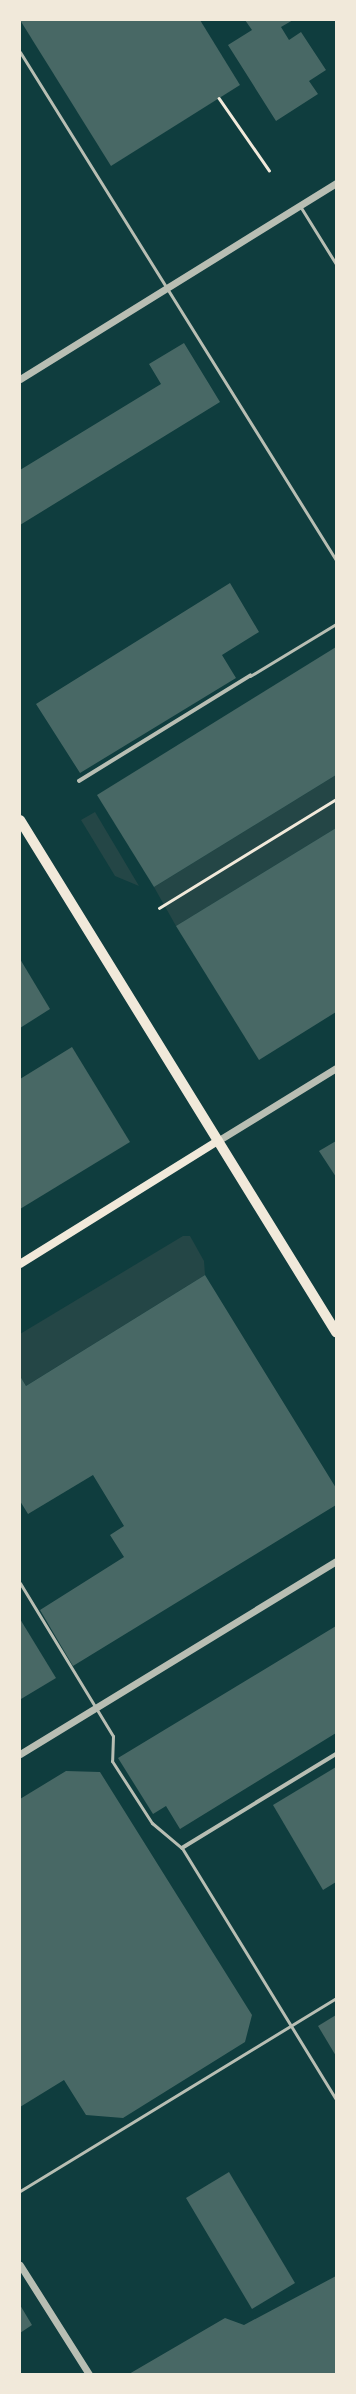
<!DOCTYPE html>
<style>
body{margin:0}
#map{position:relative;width:356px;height:2394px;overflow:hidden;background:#0f3d3e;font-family:Cabin,sans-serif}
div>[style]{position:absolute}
.green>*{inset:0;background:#244646}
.building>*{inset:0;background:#486865}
.path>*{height:2.5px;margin:-1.25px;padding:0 1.25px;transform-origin:1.25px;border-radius:1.25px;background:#f1e9da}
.service>*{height:3px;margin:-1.5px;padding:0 1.5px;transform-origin:1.5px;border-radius:1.5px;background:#b8beb3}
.pedestrian>*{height:3.5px;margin:-1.75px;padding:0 1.75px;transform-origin:1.75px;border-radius:1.75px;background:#b8beb3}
.tertiary>*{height:7px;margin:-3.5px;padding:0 3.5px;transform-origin:3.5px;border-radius:3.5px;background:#b8beb3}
.secondary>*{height:8px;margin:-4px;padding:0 4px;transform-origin:4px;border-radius:4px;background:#f1e9da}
.primary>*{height:10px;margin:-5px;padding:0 5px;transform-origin:5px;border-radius:5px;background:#f1e9da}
span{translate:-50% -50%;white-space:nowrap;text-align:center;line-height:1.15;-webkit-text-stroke:3.5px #f1e9da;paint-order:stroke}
.frame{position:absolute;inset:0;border:21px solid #f1e9da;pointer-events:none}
</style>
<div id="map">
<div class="green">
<div style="clip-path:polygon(336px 775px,336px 828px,176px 926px,154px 887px)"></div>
<div style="clip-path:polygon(95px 812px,139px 886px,115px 876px,81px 820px)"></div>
<div style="clip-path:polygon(183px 1236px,190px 1236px,204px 1261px,205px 1275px,26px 1386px,20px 1376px,20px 1334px)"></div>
</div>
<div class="building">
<div style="clip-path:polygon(20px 20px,200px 20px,240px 85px,111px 166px)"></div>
<div style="clip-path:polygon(245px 20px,293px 20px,281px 27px,289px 40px,301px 32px,326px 70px,309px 81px,318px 94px,276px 121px,228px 45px,252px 30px)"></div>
<div style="clip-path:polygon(184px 343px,220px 402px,20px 525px,20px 470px,161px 384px,149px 364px)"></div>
<div style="clip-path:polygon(230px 583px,259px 632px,222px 655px,236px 678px,80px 773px,36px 704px)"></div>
<div style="clip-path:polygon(336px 647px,336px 775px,154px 887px,97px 795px)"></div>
<div style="clip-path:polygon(336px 828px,336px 1012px,259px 1060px,176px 926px)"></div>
<div style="clip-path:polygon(20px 959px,50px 1009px,20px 1028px)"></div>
<div style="clip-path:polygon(72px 1047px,130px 1142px,20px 1209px,20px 1079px)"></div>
<div style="clip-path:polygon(336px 1141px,336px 1177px,319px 1151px)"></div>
<div style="clip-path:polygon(205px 1275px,336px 1488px,336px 1505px,73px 1666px,40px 1610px,124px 1557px,110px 1535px,124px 1526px,93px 1475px,28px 1514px,20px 1501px,20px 1376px,26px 1386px)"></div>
<div style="clip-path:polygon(20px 1619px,56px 1678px,21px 1699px,20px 1697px)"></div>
<div style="clip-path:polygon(336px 1626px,336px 1733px,180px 1829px,166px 1806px,153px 1814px,118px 1758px)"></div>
<div style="clip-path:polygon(336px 1767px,336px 1882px,323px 1890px,273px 1805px)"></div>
<div style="clip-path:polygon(66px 1771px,100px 1772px,252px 2015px,245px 2042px,123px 2118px,86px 2115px,64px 2080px,20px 2107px,20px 1799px)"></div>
<div style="clip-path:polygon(336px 2015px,336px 2056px,318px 2026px)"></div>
<div style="clip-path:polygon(229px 2172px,295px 2283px,252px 2309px,186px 2198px)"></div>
<div style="clip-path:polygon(336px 2276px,336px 2374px,129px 2374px,225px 2318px,244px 2325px)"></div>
<div style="clip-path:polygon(20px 2305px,32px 2325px,20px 2333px)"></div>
</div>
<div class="path">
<div style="left:219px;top:98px;width:88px;rotate:55.2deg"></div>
<div style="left:159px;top:908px;width:208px;rotate:-31.6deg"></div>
</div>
<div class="service">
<div style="left:20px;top:52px;width:598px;rotate:58.12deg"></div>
<div style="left:300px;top:206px;width:68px;rotate:58.2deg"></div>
<div style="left:250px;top:676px;width:100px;rotate:-31.2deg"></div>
<div style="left:20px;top:1583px;width:179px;rotate:58.7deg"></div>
<div style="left:113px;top:1736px;width:25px;rotate:92deg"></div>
<div style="left:112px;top:1761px;width:74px;rotate:57.2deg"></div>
<div style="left:152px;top:1823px;width:39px;rotate:40deg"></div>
<div style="left:182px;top:1848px;width:294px;rotate:58.5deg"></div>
<div style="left:20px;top:2191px;width:370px;rotate:-31.4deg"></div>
</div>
<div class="pedestrian">
<div style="left:79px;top:781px;width:201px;rotate:-31.6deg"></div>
<div style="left:182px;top:1848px;width:180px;rotate:-31.4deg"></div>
</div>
<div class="tertiary">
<div style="left:20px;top:379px;width:372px;rotate:-31.8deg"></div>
<div style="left:219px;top:1140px;width:137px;rotate:-31.6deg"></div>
<div style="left:20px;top:1754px;width:370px;rotate:-31.4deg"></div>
<div style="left:20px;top:2265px;width:129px;rotate:57.7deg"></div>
</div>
<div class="secondary">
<div style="left:20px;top:1264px;width:234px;rotate:-31.9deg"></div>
</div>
<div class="primary">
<div style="left:20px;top:820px;width:602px;rotate:58.32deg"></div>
</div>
<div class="frame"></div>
</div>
